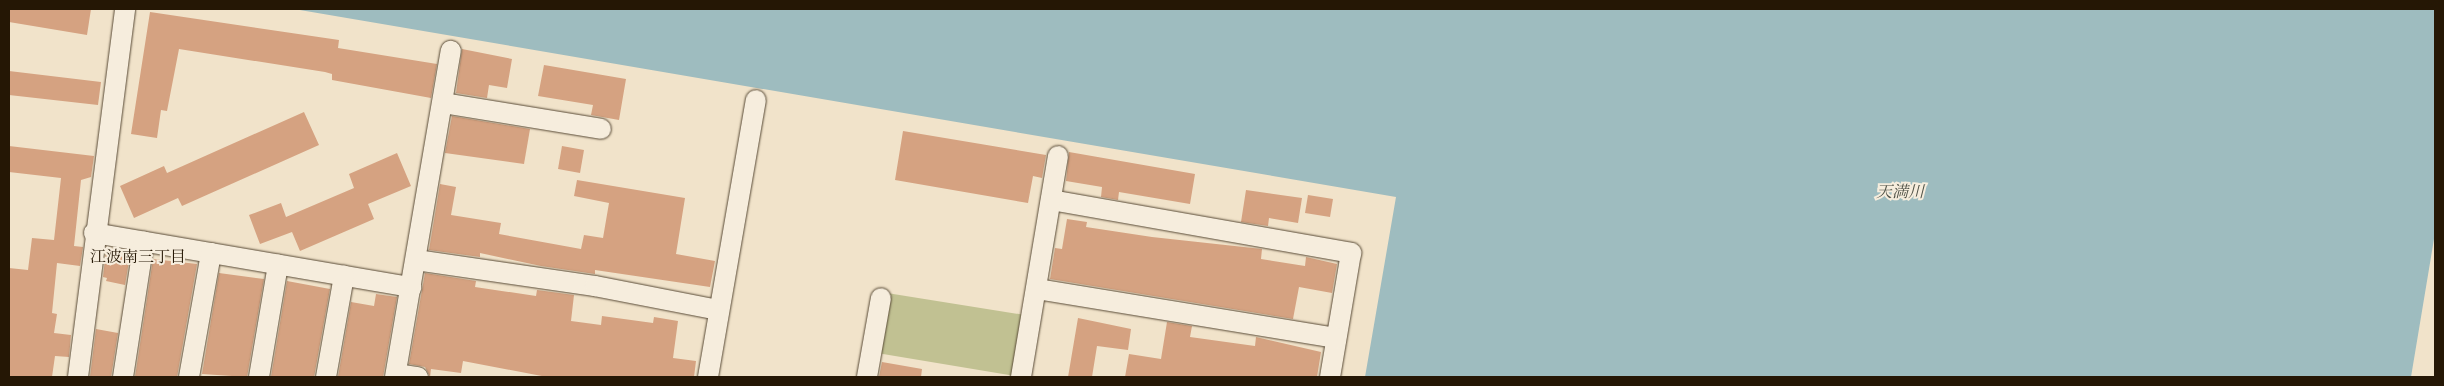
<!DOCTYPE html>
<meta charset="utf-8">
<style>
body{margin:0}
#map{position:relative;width:2444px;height:386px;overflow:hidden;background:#f1e3ca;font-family:"IM FELL English","Noto Serif JP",serif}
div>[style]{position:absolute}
.green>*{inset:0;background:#c1c192}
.water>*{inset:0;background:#9ebcbf}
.building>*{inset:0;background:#d5a281}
.roads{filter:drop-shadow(0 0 1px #584a36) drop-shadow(0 0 1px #584a36)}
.minor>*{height:20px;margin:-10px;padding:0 10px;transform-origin:10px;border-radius:10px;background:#f6eddd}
span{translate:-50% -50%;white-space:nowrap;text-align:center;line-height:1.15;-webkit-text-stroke:4px #f6eddd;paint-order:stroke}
.water-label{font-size:16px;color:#4f5146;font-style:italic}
.neighbourhood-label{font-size:16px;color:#251705}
.frame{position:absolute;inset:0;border:10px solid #251705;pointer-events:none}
</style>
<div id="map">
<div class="green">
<div style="clip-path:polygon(887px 293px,1025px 315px,1015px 376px,877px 353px)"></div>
</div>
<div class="water">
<div style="clip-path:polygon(294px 9px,2435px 9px,2435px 233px,2411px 377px,1365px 377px,1396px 197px)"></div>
</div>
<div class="building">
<div style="clip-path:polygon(9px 9px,91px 9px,87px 35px,9px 22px)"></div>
<div style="clip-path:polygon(150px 12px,339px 40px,338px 48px,437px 64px,431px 98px,332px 80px,332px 74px,325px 72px,179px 49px,167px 111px,161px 110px,157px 138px,131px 134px)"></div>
<div style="clip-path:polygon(462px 49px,512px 59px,507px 88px,489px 85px,487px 98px,456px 93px)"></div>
<div style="clip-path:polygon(544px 65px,626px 79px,619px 120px,591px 115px,593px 105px,538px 96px)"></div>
<div style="clip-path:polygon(9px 71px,101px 82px,98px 105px,9px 95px)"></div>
<div style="clip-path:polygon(304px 112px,319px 145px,182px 206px,178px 198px,134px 218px,120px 186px,164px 166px,167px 173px)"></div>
<div style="clip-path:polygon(452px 116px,530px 129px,524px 164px,445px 153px)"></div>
<div style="clip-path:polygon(903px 131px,1046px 155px,1042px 178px,1033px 176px,1028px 203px,895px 180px)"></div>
<div style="clip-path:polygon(9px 146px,94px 156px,91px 177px,81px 180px,74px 246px,83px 247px,80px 266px,57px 263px,52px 313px,57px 314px,54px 333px,71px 335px,69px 357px,55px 356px,52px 377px,9px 377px,9px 268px,28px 270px,32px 238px,54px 240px,61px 178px,9px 172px)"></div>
<div style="clip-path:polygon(562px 146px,584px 150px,580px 173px,558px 169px)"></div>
<div style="clip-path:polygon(1069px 152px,1195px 174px,1190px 204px,1119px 192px,1118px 200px,1101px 197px,1102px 187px,1066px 181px)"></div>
<div style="clip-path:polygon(397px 153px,411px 186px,368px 204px,374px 219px,300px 251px,292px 232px,260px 244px,249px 215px,281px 203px,286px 217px,354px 188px,349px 174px)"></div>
<div style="clip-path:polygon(577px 180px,685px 198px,676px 254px,715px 261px,710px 287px,595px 270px,595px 274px,541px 266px,480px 253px,480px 257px,429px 250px,440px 184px,456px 187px,451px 215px,501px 223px,499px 234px,581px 249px,584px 235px,603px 238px,609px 203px,574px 196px)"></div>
<div style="clip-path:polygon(1246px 190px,1302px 198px,1298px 223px,1269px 218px,1268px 226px,1241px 222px)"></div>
<div style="clip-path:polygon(1308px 195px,1333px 199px,1330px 217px,1305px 213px)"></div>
<div style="clip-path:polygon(1067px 219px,1087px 222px,1086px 227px,1152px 237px,1262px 249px,1261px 259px,1305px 266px,1306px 257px,1337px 264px,1332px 293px,1299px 287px,1293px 319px,1050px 279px,1055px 248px,1062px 249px)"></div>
<div style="clip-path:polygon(106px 251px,130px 255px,125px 285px,106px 281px,107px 278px,103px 277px)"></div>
<div style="clip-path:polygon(153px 259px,197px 264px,177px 377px,135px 377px)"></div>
<div style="clip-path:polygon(219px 273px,264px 279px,247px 377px,202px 374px)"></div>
<div style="clip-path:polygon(425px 273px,476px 281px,475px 287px,536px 296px,537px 290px,574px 295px,571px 321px,601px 325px,602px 316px,653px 323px,654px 317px,678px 321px,673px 358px,696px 361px,694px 377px,547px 377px,463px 361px,461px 373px,431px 369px,430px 377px,425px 367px,409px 364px)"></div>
<div style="clip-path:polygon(287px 281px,330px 289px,314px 377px,271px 377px)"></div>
<div style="clip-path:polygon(376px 294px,397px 297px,383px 377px,338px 377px,351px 302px,374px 306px)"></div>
<div style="clip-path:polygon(1078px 318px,1131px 329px,1128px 350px,1097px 346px,1092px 377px,1068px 377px)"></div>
<div style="clip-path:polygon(1167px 322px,1192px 326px,1190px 337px,1255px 346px,1256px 337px,1321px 352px,1317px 377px,1125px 377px,1129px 354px,1161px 359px)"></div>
<div style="clip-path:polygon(96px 329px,118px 333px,111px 377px,90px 377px)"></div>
<div style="clip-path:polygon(882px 362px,922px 369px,921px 377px,879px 377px)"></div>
</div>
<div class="roads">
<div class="minor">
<div style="left:443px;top:103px;width:160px;rotate:9.3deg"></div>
<div style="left:1051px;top:200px;width:305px;rotate:10deg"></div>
<div style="left:1351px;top:253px;width:126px;rotate:99.6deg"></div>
<div style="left:94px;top:233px;width:322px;rotate:9.7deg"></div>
<div style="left:416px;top:260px;width:181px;rotate:8.3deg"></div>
<div style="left:595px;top:286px;width:126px;rotate:11deg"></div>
<div style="left:1037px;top:289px;width:303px;rotate:9.3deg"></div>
<div style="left:396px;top:374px;width:22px;rotate:8deg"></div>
<div style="left:78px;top:377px;width:371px;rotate:-82.7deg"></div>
<div style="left:123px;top:377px;width:137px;rotate:-81.2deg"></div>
<div style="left:189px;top:377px;width:126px;rotate:-79.9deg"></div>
<div style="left:259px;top:377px;width:114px;rotate:-80.4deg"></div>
<div style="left:326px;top:377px;width:103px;rotate:-79.9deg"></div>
<div style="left:395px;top:377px;width:331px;rotate:-80.3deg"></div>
<div style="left:708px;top:377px;width:281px;rotate:-80.2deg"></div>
<div style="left:867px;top:377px;width:80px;rotate:-80deg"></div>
<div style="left:1021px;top:377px;width:224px;rotate:-80.5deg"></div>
</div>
</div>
<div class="water-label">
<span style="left:1900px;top:193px">天満川</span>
</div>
<div class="neighbourhood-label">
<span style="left:138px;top:258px">江波南三丁目</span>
</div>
<div class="frame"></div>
</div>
